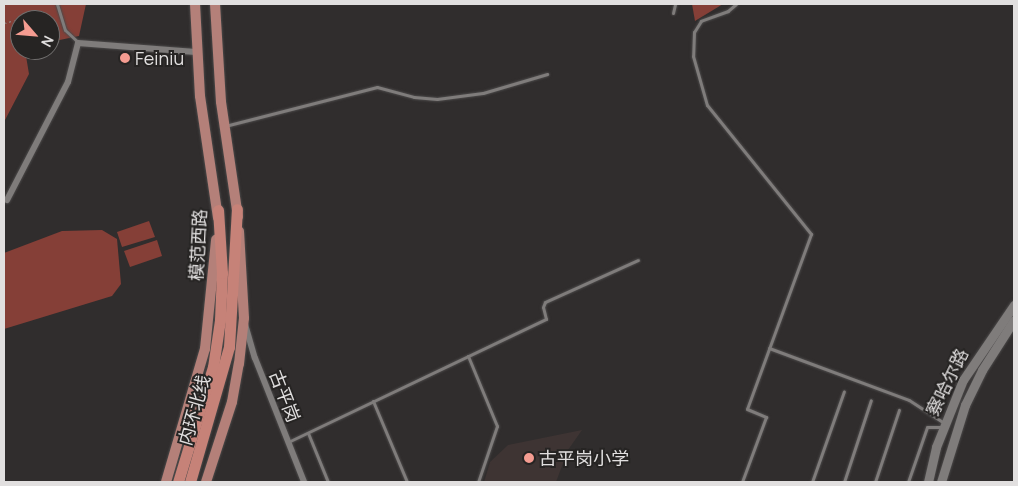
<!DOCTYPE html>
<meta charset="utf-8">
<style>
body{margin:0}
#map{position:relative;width:1018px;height:486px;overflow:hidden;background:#302d2d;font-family:Manrope,"Noto Sans SC",sans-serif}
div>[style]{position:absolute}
.built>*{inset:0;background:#3e3433}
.green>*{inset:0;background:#853f37}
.path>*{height:1px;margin-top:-0.5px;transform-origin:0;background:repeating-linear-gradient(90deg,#8e8b8b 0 2.5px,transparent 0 5px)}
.roads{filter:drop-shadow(0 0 1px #4c4a4a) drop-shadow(0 0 1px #4c4a4a)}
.service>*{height:3px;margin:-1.5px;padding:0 1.5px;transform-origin:1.5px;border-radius:1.5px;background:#7f7c7b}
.minor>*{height:6px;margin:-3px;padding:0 3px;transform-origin:3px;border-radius:3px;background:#7f7c7b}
.secondary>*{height:9px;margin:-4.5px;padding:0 4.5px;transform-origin:4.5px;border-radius:4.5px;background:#7f7c7b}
.primary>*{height:10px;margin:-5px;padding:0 5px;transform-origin:5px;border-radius:5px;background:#b48079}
.trunk>*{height:11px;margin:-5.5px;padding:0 5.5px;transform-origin:5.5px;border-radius:5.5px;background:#c68278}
.dots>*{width:14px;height:14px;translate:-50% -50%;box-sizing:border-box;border:2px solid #262423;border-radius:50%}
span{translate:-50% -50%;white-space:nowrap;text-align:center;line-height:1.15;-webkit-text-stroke:4px #262423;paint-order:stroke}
.poi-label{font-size:18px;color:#e1dfdf}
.left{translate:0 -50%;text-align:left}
.street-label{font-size:18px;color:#e1dfdf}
.frame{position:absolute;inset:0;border:5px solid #e1dfdf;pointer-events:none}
.north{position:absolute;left:10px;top:10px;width:50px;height:50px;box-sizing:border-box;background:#262423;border:1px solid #716f6e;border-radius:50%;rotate:117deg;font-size:14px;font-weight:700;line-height:20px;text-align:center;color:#e1dfdf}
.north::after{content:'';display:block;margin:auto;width:18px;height:22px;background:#f59c91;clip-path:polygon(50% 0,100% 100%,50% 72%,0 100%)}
</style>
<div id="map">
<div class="built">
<div style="clip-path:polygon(582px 430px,568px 450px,556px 482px,484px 482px,490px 462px,508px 445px)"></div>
</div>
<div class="green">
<div style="clip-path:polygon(4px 4px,86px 4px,79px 36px,50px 42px,50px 20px,20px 20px,20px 50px,25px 50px,29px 74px,4px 122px)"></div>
<div style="clip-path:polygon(692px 4px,723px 4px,695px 21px)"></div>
<div style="clip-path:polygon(149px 221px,155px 237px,122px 247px,117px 232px)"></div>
<div style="clip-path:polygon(102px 230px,117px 239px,121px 284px,112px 296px,4px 329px,4px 253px,62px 231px)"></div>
<div style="clip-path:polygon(157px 240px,162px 256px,130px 267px,124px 251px)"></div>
</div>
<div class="path">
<div style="left:4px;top:23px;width:11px;rotate:-15deg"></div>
</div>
<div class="roads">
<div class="service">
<div style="left:57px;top:4px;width:27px;rotate:73deg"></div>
<div style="left:65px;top:30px;width:18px;rotate:43deg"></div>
<div style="left:736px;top:4px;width:11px;rotate:139deg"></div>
<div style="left:728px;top:11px;width:29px;rotate:160deg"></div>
<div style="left:701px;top:21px;width:13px;rotate:122deg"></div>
<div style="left:694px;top:32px;width:24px;rotate:92deg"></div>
<div style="left:693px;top:56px;width:51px;rotate:74.1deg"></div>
<div style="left:707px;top:105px;width:166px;rotate:51.1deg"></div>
<div style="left:811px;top:234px;width:186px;rotate:110.1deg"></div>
<div style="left:747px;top:409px;width:21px;rotate:23deg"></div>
<div style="left:766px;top:417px;width:69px;rotate:110.3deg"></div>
<div style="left:673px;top:13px;width:9px;rotate:-77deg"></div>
<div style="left:225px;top:126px;width:157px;rotate:-14.4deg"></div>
<div style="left:377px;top:87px;width:38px;rotate:15deg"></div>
<div style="left:414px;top:97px;width:23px;rotate:5deg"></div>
<div style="left:437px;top:99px;width:46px;rotate:-7.4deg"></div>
<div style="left:483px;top:93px;width:67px;rotate:-16.5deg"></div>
<div style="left:769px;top:348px;width:149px;rotate:20.4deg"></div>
<div style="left:909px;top:400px;width:42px;rotate:33.3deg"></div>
<div style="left:468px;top:356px;width:76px;rotate:67.5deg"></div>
<div style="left:497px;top:426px;width:59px;rotate:108.7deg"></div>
<div style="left:373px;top:401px;width:88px;rotate:67.2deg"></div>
<div style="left:308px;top:433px;width:53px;rotate:67.8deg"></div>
<div style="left:288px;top:442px;width:286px;rotate:-25.5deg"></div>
<div style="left:546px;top:319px;width:12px;rotate:-104deg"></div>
<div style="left:543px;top:307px;width:5px;rotate:-68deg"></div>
<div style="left:545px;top:302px;width:102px;rotate:-24.3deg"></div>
<div style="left:812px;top:482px;width:96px;rotate:-70.6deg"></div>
<div style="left:844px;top:482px;width:86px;rotate:-71.8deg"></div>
<div style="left:875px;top:482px;width:76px;rotate:-71.6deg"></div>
<div style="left:908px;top:482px;width:58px;rotate:-70.9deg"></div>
<div style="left:927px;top:427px;width:15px"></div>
</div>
<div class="minor">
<div style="left:7px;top:200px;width:133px;rotate:-62.7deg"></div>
<div style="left:68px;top:82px;width:40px;rotate:-75.6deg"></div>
<div style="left:78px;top:43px;width:118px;rotate:4.4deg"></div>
<div style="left:245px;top:324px;width:35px;rotate:74deg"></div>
<div style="left:255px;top:358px;width:133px;rotate:68.4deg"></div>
</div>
<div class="secondary">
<div style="left:928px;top:482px;width:36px;rotate:-77deg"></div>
<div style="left:936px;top:447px;width:72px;rotate:-68.1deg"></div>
<div style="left:963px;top:380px;width:91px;rotate:-55.8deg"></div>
<div style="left:941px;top:482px;width:81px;rotate:-72.7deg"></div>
<div style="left:965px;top:405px;width:39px;rotate:-64deg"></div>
<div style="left:982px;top:370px;width:59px;rotate:-57.4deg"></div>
</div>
<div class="primary">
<div style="left:195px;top:4px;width:92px;rotate:86.9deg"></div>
<div style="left:200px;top:96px;width:123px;rotate:81.6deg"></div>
<div style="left:215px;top:4px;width:98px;rotate:86.5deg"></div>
<div style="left:221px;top:102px;width:116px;rotate:81.6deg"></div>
<div style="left:166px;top:482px;width:139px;rotate:-73.7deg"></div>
<div style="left:205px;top:349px;width:110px;rotate:-84.2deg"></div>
<div style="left:206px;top:482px;width:84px;rotate:-72deg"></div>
<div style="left:232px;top:402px;width:39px;rotate:-80deg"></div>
<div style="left:239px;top:364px;width:46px;rotate:-83.8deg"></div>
<div style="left:244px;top:318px;width:87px;rotate:-93.3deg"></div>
</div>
<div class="trunk">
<div style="left:178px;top:482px;width:120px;rotate:-73.1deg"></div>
<div style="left:213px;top:367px;width:48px;rotate:-81.5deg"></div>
<div style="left:220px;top:320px;width:47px;rotate:-87.6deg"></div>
<div style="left:222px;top:273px;width:63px;rotate:-93.6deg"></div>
<div style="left:190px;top:482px;width:141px;rotate:-73.9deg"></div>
<div style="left:229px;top:347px;width:138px;rotate:-86.7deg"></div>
</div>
</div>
<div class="dots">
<div style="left:125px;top:58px;background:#f59c91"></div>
<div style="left:529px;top:458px;background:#f59c91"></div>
</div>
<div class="poi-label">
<span class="left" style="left:135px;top:58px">Feiniu</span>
<span class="left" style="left:539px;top:458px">古平岗小学</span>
</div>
<div class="street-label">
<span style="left:198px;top:245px;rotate:-87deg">模范西路</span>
<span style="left:947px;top:382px;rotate:-64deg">察哈尔路</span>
<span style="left:285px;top:396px;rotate:69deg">古平岗</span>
<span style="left:194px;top:410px;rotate:-74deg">内环北线</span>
</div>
<div class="frame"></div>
<div class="north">N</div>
</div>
